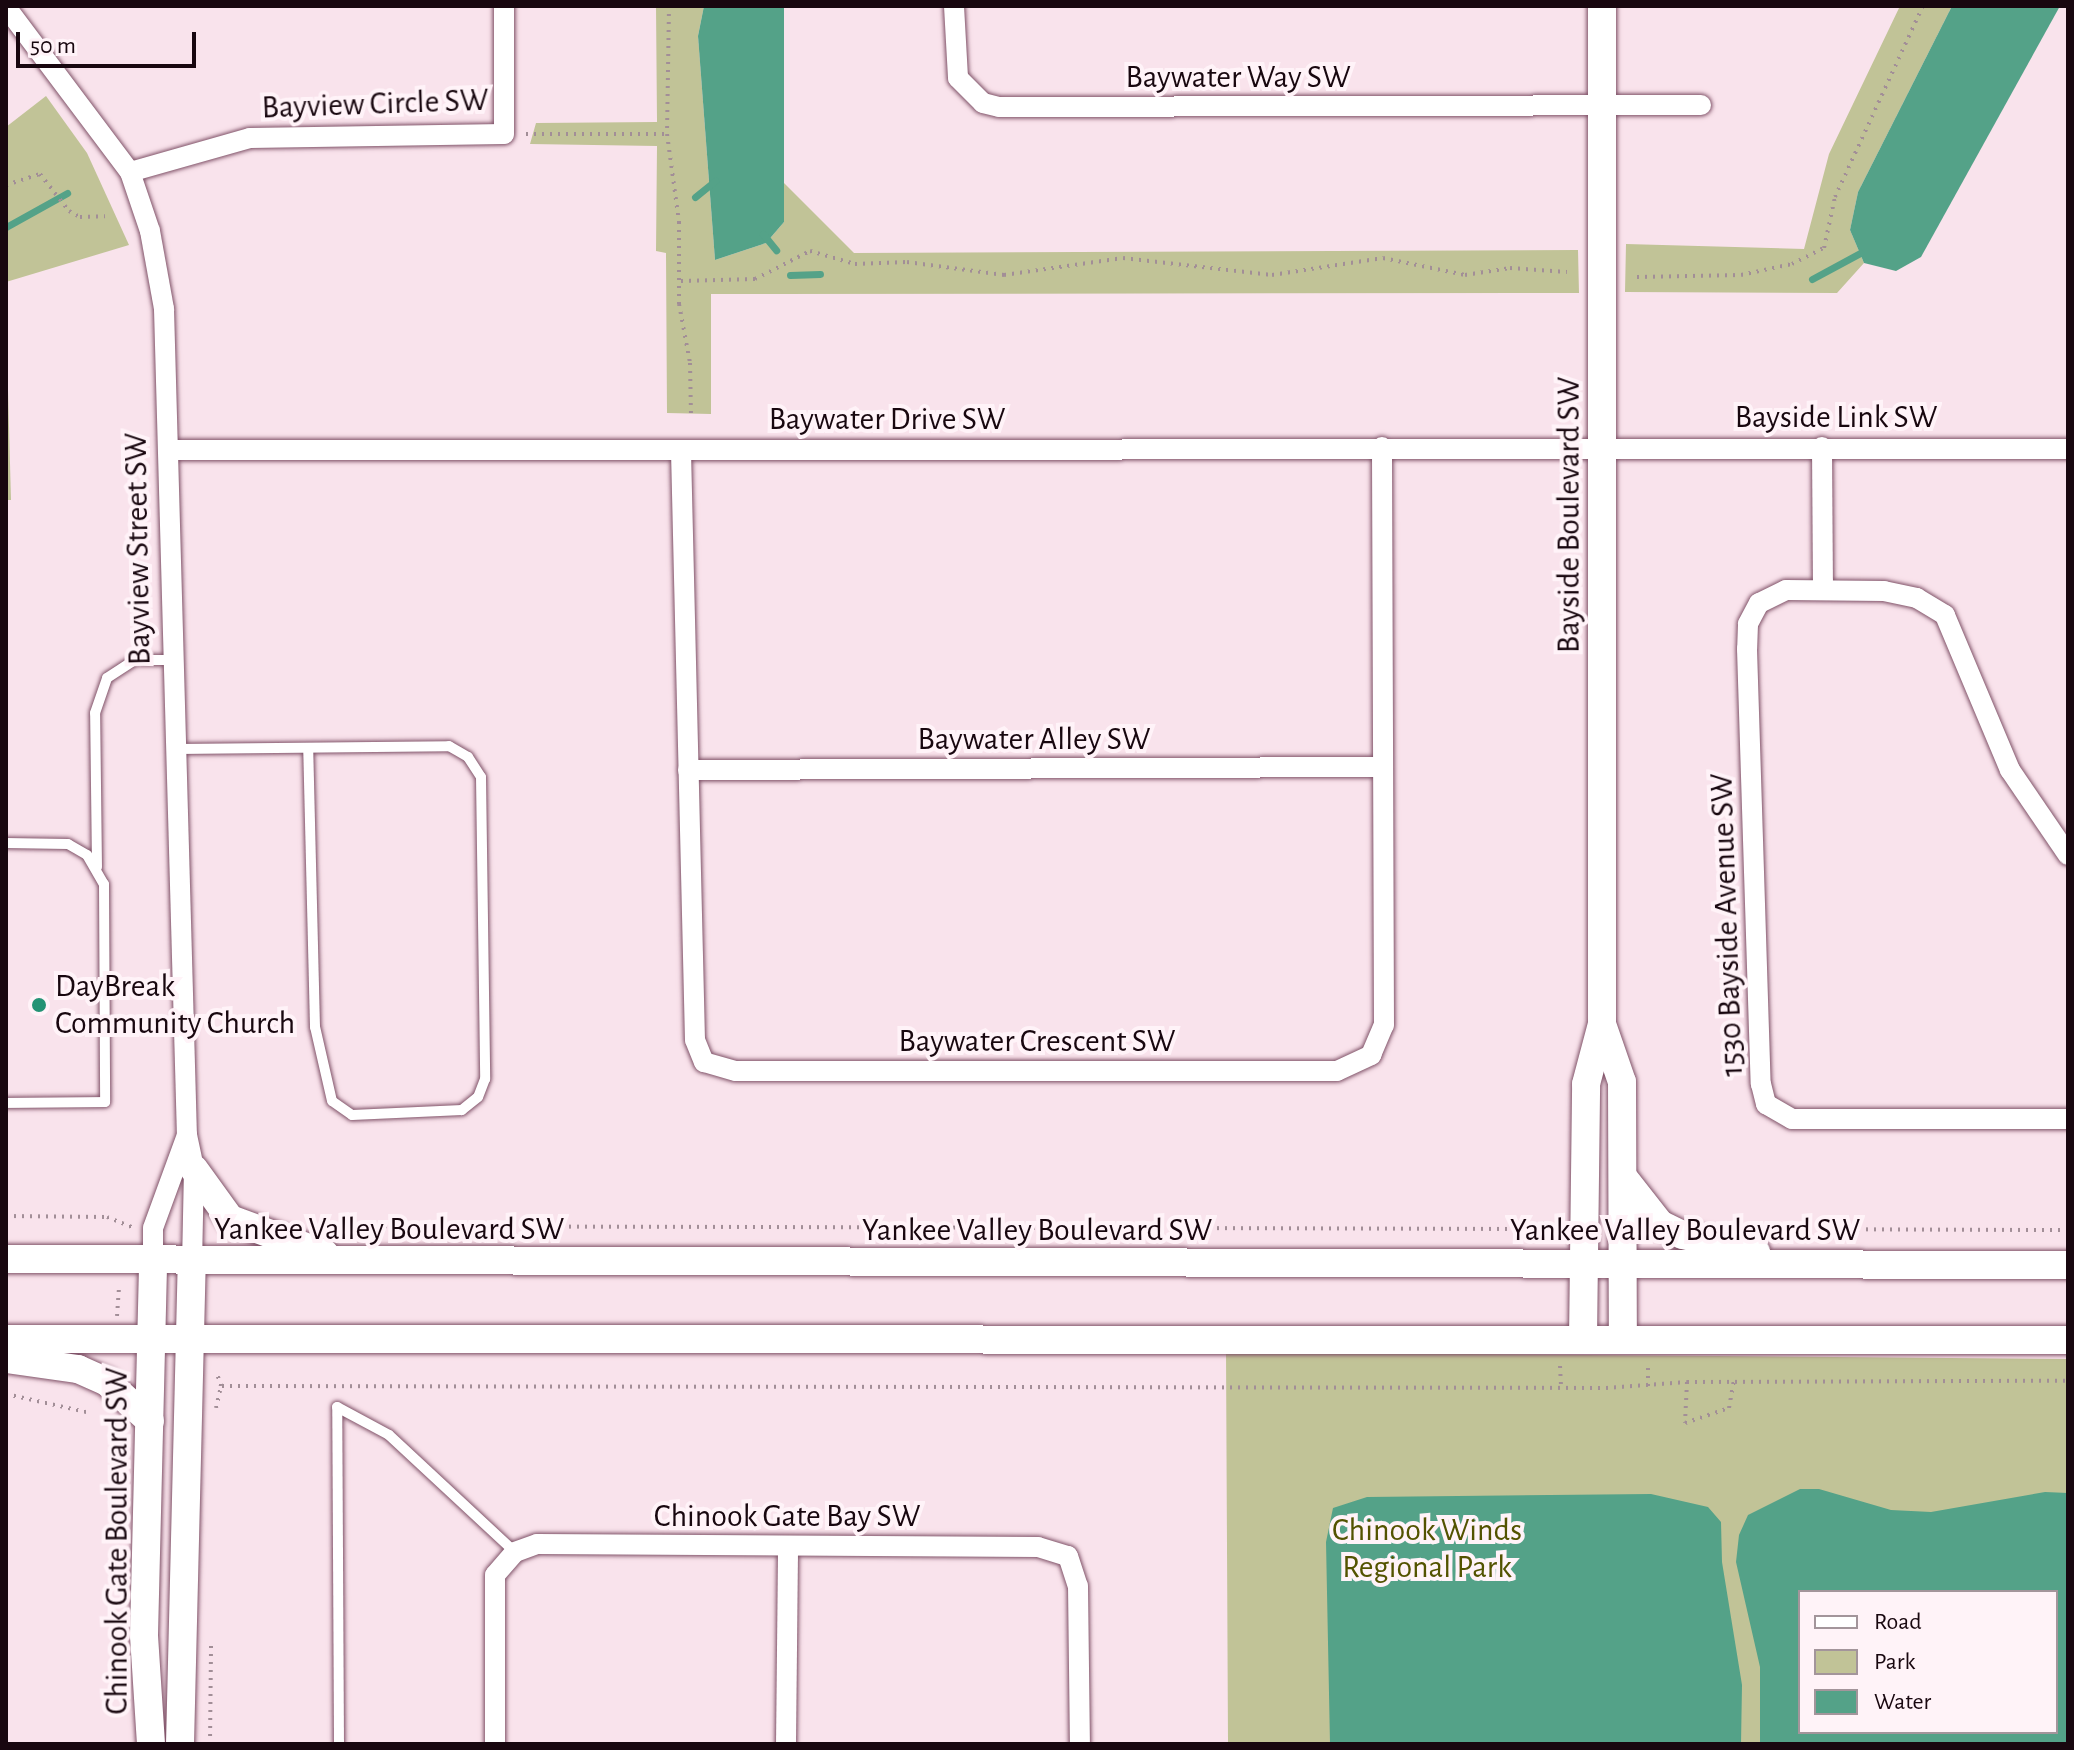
<!DOCTYPE html>
<style>
body{margin:0}
#map{position:relative;width:2074px;height:1750px;overflow:hidden;background:#f9e3ec;font-family:"Alegreya Sans",sans-serif}
div>[style]{position:absolute}
.green>*{inset:0;background:#c1c397}
.water>*{inset:0;background:#54a288}
.stream>*{height:7px;margin:-3.5px;padding:0 3.5px;transform-origin:3.5px;border-radius:3.5px;background:#54a288}
.path>*{height:4px;margin-top:-2px;transform-origin:0;background:repeating-linear-gradient(90deg,#a28e97 0 2px,transparent 0 8px)}
.roads{filter:drop-shadow(0 0 2px #805268) drop-shadow(0 0 2px #805268)}
.lane>*{height:10px;margin:-5px;padding:0 5px;transform-origin:5px;border-radius:5px;background:#fff}
.street>*{height:20px;margin:-10px;padding:0 10px;transform-origin:10px;border-radius:10px;background:#fff}
.secondary>*{height:28px;margin:-14px;padding:0 14px;transform-origin:14px;border-radius:14px;background:#fff}
.dots>*{width:22px;height:22px;translate:-50% -50%;box-sizing:border-box;border:4px solid #fff3f8;border-radius:50%}
span{translate:-50% -50%;white-space:nowrap;text-align:center;line-height:1.15;-webkit-text-stroke:8px #fff3f8;paint-order:stroke}
.street-label{font-size:32px;color:#18070f}
.poi-label{font-size:32px;color:#18070f}
.left{translate:0 -50%;text-align:left}
.park-label{font-size:32px;color:#535300}
.frame{position:absolute;inset:0;border:8px solid #18070f;pointer-events:none}
.legend{position:absolute;left:1798px;top:1590px;width:260px;height:144px;box-sizing:border-box;background:#fff3f8;border:2px solid #a3959b;margin:0;padding:10px 14px;list-style:none;font-size:24px;color:#18070f}
.legend li{display:flex;align-items:center;gap:16px;height:40px}
.legend b{width:40px;border:2px solid #a3959b}
.scale{position:absolute;left:16px;top:32px;width:180px;height:36px;box-sizing:border-box;border:4px solid #18070f;border-top:0;padding-left:10px;font-size:24px;line-height:28px;white-space:nowrap;color:#18070f;-webkit-text-stroke:6px #fff3f8;paint-order:stroke}
</style>
<div id="map">
<div class="green">
<div style="clip-path:polygon(656px 6px,704px 6px,698px 36px,715px 260px,766px 243px,784px 222px,783px 182px,854px 253px,1578px 250px,1579px 293px,711px 294px,711px 414px,667px 413px,666px 253px,656px 251px,657px 146px,530px 144px,536px 123px,657px 122px)"></div>
<div style="clip-path:polygon(1900px 6px,1952px 6px,1858px 192px,1850px 230px,1864px 263px,1837px 293px,1625px 292px,1626px 244px,1804px 249px,1829px 154px)"></div>
<div style="clip-path:polygon(46px 96px,87px 153px,129px 245px,6px 282px,6px 127px)"></div>
<div style="clip-path:polygon(6px 317px,11px 500px,6px 500px)"></div>
<div style="clip-path:polygon(evenodd,1226px 1352px,2068px 1359px,2068px 1744px,1228px 1744px,1226px 1352px,1800px 1592px,2056px 1592px,2056px 1732px,1800px 1732px,1800px 1592px)"></div>
</div>
<div class="water">
<div style="clip-path:polygon(704px 6px,784px 6px,784px 222px,766px 243px,715px 260px,698px 36px)"></div>
<div style="clip-path:polygon(1952px 6px,2060px 6px,1921px 257px,1896px 271px,1864px 263px,1850px 230px,1858px 192px)"></div>
<div style="clip-path:polygon(evenodd,1800px 1489px,1819px 1489px,1891px 1510px,1931px 1512px,2045px 1492px,2068px 1493px,2068px 1744px,1760px 1744px,1760px 1667px,1736px 1562px,1739px 1535px,1748px 1515px,1800px 1489px,1800px 1592px,2056px 1592px,2056px 1732px,1800px 1732px,1800px 1592px)"></div>
<div style="clip-path:polygon(1651px 1494px,1708px 1507px,1721px 1522px,1722px 1562px,1742px 1685px,1741px 1744px,1330px 1744px,1326px 1542px,1333px 1508px,1367px 1497px)"></div>
</div>
<div class="stream">
<div style="left:695px;top:197px;width:26px;rotate:-39deg"></div>
<div style="left:6px;top:227px;width:70px;rotate:-29.1deg"></div>
<div style="left:763px;top:234px;width:21px;rotate:51deg"></div>
<div style="left:790px;top:275px;width:30px;rotate:-2deg"></div>
<div style="left:1812px;top:279px;width:55px;rotate:-28.4deg"></div>
</div>
<div class="path">
<div style="left:669px;top:6px;width:128px;rotate:90.9deg"></div>
<div style="left:667px;top:134px;width:89px;rotate:82.2deg"></div>
<div style="left:679px;top:222px;width:82px;rotate:90deg"></div>
<div style="left:679px;top:304px;width:60px;rotate:79.4deg"></div>
<div style="left:690px;top:363px;width:54px;rotate:88.9deg"></div>
<div style="left:526px;top:134px;width:141px"></div>
<div style="left:6px;top:185px;width:36px;rotate:-18deg"></div>
<div style="left:40px;top:174px;width:47px;rotate:51.9deg"></div>
<div style="left:69px;top:211px;width:13px;rotate:29deg"></div>
<div style="left:80px;top:217px;width:25px;rotate:-2deg"></div>
<div style="left:1637px;top:277px;width:104px;rotate:-1.1deg"></div>
<div style="left:1741px;top:275px;width:52px;rotate:-12.2deg"></div>
<div style="left:1792px;top:264px;width:36px;rotate:-27deg"></div>
<div style="left:1824px;top:248px;width:52px;rotate:-77.8deg"></div>
<div style="left:1835px;top:197px;width:210px;rotate:-65.3deg"></div>
<div style="left:681px;top:281px;width:74px;rotate:-1.5deg"></div>
<div style="left:755px;top:279px;width:62px;rotate:-27deg"></div>
<div style="left:810px;top:251px;width:47px;rotate:16.1deg"></div>
<div style="left:855px;top:264px;width:52px;rotate:-2.2deg"></div>
<div style="left:907px;top:262px;width:98px;rotate:7.6deg"></div>
<div style="left:1004px;top:275px;width:120px;rotate:-8.1deg"></div>
<div style="left:1123px;top:258px;width:150px;rotate:6.5deg"></div>
<div style="left:1272px;top:275px;width:112px;rotate:-8.7deg"></div>
<div style="left:1383px;top:258px;width:84px;rotate:11.7deg"></div>
<div style="left:1465px;top:275px;width:46px;rotate:-8.8deg"></div>
<div style="left:1510px;top:268px;width:57px;rotate:4deg"></div>
<div style="left:6px;top:1216px;width:101px;rotate:0.6deg"></div>
<div style="left:107px;top:1217px;width:27px;rotate:22deg"></div>
<div style="left:329px;top:1226px;width:1191px;rotate:0.14deg"></div>
<div style="left:1520px;top:1229px;width:25px;rotate:-14deg"></div>
<div style="left:1544px;top:1223px;width:18px;rotate:45deg"></div>
<div style="left:1770px;top:1229px;width:298px;rotate:0.2deg"></div>
<div style="left:117px;top:1316px;width:31px;rotate:-86deg"></div>
<div style="left:1560px;top:1366px;width:22px;rotate:87deg"></div>
<div style="left:1687px;top:1382px;width:381px;rotate:-0.2deg"></div>
<div style="left:222px;top:1386px;width:1384px;rotate:0.08deg"></div>
<div style="left:1606px;top:1388px;width:81px;rotate:-4.2deg"></div>
<div style="left:1687px;top:1382px;width:41px;rotate:92.8deg"></div>
<div style="left:1685px;top:1423px;width:46px;rotate:-18.8deg"></div>
<div style="left:1729px;top:1408px;width:27px;rotate:-80deg"></div>
<div style="left:1648px;top:1386px;width:23px;rotate:-90deg"></div>
<div style="left:6px;top:1394px;width:86px;rotate:12.7deg"></div>
<div style="left:216px;top:1408px;width:23px;rotate:-77deg"></div>
<div style="left:221px;top:1386px;width:13px;rotate:-108deg"></div>
<div style="left:210px;top:1744px;width:103px;rotate:-89.4deg"></div>
</div>
<div class="roads">
<div class="lane">
<div style="left:177px;top:749px;width:272px;rotate:-0.6deg"></div>
<div style="left:449px;top:746px;width:22px;rotate:30deg"></div>
<div style="left:468px;top:757px;width:24px;rotate:57deg"></div>
<div style="left:481px;top:777px;width:302px;rotate:89.2deg"></div>
<div style="left:485px;top:1079px;width:19px;rotate:111deg"></div>
<div style="left:478px;top:1097px;width:21px;rotate:141deg"></div>
<div style="left:462px;top:1110px;width:110px;rotate:177.4deg"></div>
<div style="left:352px;top:1115px;width:24px;rotate:-145deg"></div>
<div style="left:332px;top:1101px;width:76px;rotate:-102.9deg"></div>
<div style="left:315px;top:1027px;width:279px;rotate:-91.4deg"></div>
<div style="left:6px;top:843px;width:62px;rotate:0.9deg"></div>
<div style="left:68px;top:844px;width:22px;rotate:30deg"></div>
<div style="left:87px;top:855px;width:34px;rotate:60deg"></div>
<div style="left:104px;top:884px;width:218px;rotate:89.7deg"></div>
<div style="left:105px;top:1102px;width:99px;rotate:179.4deg"></div>
<div style="left:97px;top:867px;width:154px;rotate:-90.7deg"></div>
<div style="left:95px;top:713px;width:37px;rotate:-71deg"></div>
<div style="left:107px;top:678px;width:33px;rotate:-33deg"></div>
<div style="left:135px;top:660px;width:40px"></div>
<div style="left:339px;top:1744px;width:337px;rotate:-90.3deg"></div>
<div style="left:337px;top:1407px;width:59px;rotate:28.3deg"></div>
<div style="left:389px;top:1435px;width:172px;rotate:42.9deg"></div>
</div>
<div class="street">
<div style="left:954px;top:6px;width:72px;rotate:86.8deg"></div>
<div style="left:958px;top:78px;width:35px;rotate:45deg"></div>
<div style="left:983px;top:103px;width:16px;rotate:14deg"></div>
<div style="left:999px;top:107px;width:702px;rotate:-0.16deg"></div>
<div style="left:6px;top:7px;width:206px;rotate:53.1deg"></div>
<div style="left:130px;top:172px;width:62px;rotate:71.3deg"></div>
<div style="left:150px;top:231px;width:79px;rotate:79.8deg"></div>
<div style="left:164px;top:309px;width:826px;rotate:88.41deg"></div>
<div style="left:187px;top:1135px;width:35px;rotate:78deg"></div>
<div style="left:194px;top:1169px;width:93px;rotate:91.2deg"></div>
<div style="left:130px;top:172px;width:125px;rotate:-15.8deg"></div>
<div style="left:250px;top:138px;width:254px;rotate:-0.9deg"></div>
<div style="left:504px;top:134px;width:128px;rotate:-90deg"></div>
<div style="left:1822px;top:447px;width:141px;rotate:89.6deg"></div>
<div style="left:171px;top:450px;width:1897px;rotate:-0.03deg"></div>
<div style="left:681px;top:451px;width:589px;rotate:88.64deg"></div>
<div style="left:695px;top:1040px;width:24px;rotate:68deg"></div>
<div style="left:704px;top:1062px;width:33px;rotate:16deg"></div>
<div style="left:736px;top:1071px;width:601px"></div>
<div style="left:1337px;top:1071px;width:38px;rotate:-25deg"></div>
<div style="left:1371px;top:1055px;width:33px;rotate:-67deg"></div>
<div style="left:1384px;top:1025px;width:578px;rotate:-90.2deg"></div>
<div style="left:688px;top:770px;width:693px;rotate:-0.25deg"></div>
<div style="left:2068px;top:855px;width:103px;rotate:-124.3deg"></div>
<div style="left:2010px;top:770px;width:168px;rotate:-112.8deg"></div>
<div style="left:1945px;top:615px;width:33px;rotate:-149deg"></div>
<div style="left:1917px;top:598px;width:34px;rotate:-168deg"></div>
<div style="left:1884px;top:591px;width:98px;rotate:-179.4deg"></div>
<div style="left:1786px;top:590px;width:30px;rotate:154deg"></div>
<div style="left:1759px;top:603px;width:24px;rotate:118deg"></div>
<div style="left:1748px;top:624px;width:25px;rotate:92deg"></div>
<div style="left:1747px;top:649px;width:435px;rotate:88.2deg"></div>
<div style="left:1761px;top:1084px;width:21px;rotate:76deg"></div>
<div style="left:1766px;top:1104px;width:30px;rotate:30deg"></div>
<div style="left:1792px;top:1119px;width:276px"></div>
<div style="left:153px;top:1261px;width:33px;rotate:-90deg"></div>
<div style="left:153px;top:1228px;width:99px;rotate:-69.9deg"></div>
<div style="left:495px;top:1744px;width:169px;rotate:-90deg"></div>
<div style="left:495px;top:1575px;width:30px;rotate:-49deg"></div>
<div style="left:515px;top:1552px;width:23px;rotate:-20deg"></div>
<div style="left:537px;top:1544px;width:501px;rotate:0.34deg"></div>
<div style="left:1038px;top:1547px;width:31px;rotate:17deg"></div>
<div style="left:1068px;top:1556px;width:32px;rotate:72deg"></div>
<div style="left:1078px;top:1586px;width:158px;rotate:89.3deg"></div>
<div style="left:786px;top:1744px;width:198px;rotate:-89.4deg"></div>
</div>
<div class="secondary">
<div style="left:1602px;top:1024px;width:61px;rotate:71deg"></div>
<div style="left:1622px;top:1082px;width:258px;rotate:89.8deg"></div>
<div style="left:194px;top:1169px;width:62px;rotate:54.2deg"></div>
<div style="left:230px;top:1219px;width:101px;rotate:20.2deg"></div>
<div style="left:1624px;top:1178px;width:58px;rotate:52deg"></div>
<div style="left:1660px;top:1224px;width:25px;rotate:26deg"></div>
<div style="left:1683px;top:1235px;width:75px;rotate:13.1deg"></div>
<div style="left:6px;top:1259px;width:2062px;rotate:0.17deg"></div>
<div style="left:6px;top:1339px;width:2062px;rotate:0.03deg"></div>
<div style="left:1583px;top:1340px;width:256px;rotate:-89.3deg"></div>
<div style="left:1586px;top:1084px;width:62px;rotate:-75.1deg"></div>
<div style="left:1602px;top:1024px;width:1018px;rotate:-90deg"></div>
<div style="left:6px;top:1359px;width:73px;rotate:7.9deg"></div>
<div style="left:78px;top:1369px;width:32px;rotate:24deg"></div>
<div style="left:107px;top:1382px;width:58px;rotate:42.2deg"></div>
<div style="left:151px;top:1744px;width:109px;rotate:-93.7deg"></div>
<div style="left:144px;top:1635px;width:374px;rotate:-88.6deg"></div>
<div style="left:180px;top:1744px;width:482px;rotate:-88.6deg"></div>
</div>
</div>
<div class="dots">
<div style="left:39px;top:1005px;background:#239374"></div>
</div>
<div class="street-label">
<span style="left:1238px;top:77px">Baywater Way SW</span>
<span style="left:375px;top:104px;rotate:-2deg">Bayview Circle SW</span>
<span style="left:1836px;top:417px">Bayside Link SW</span>
<span style="left:887px;top:419px">Baywater Drive SW</span>
<span style="left:1569px;top:515px;rotate:-90deg">Bayside Boulevard SW</span>
<span style="left:138px;top:549px;rotate:-91deg">Bayview Street SW</span>
<span style="left:1034px;top:739px">Baywater Alley SW</span>
<span style="left:1727px;top:925px;rotate:-92deg">1530 Bayside Avenue SW</span>
<span style="left:1037px;top:1041px">Baywater Crescent SW</span>
<span style="left:389px;top:1229px">Yankee Valley Boulevard SW</span>
<span style="left:1037px;top:1230px">Yankee Valley Boulevard SW</span>
<span style="left:1685px;top:1230px">Yankee Valley Boulevard SW</span>
<span style="left:787px;top:1516px">Chinook Gate Bay SW</span>
<span style="left:117px;top:1541px;rotate:-90deg">Chinook Gate Boulevard SW</span>
</div>
<div class="poi-label">
<span class="left" style="left:55px;top:1005px">DayBreak<br>Community Church</span>
</div>
<div class="park-label">
<span style="left:1427px;top:1549px">Chinook Winds<br>Regional Park</span>
</div>
<div class="frame"></div>
<ul class="legend">
<li><b style="height:10px;background:#fff"></b>Road</li>
<li><b style="height:22px;background:#c1c397"></b>Park</li>
<li><b style="height:22px;background:#54a288"></b>Water</li>
</ul>
<div class="scale">50 m</div>
</div>
